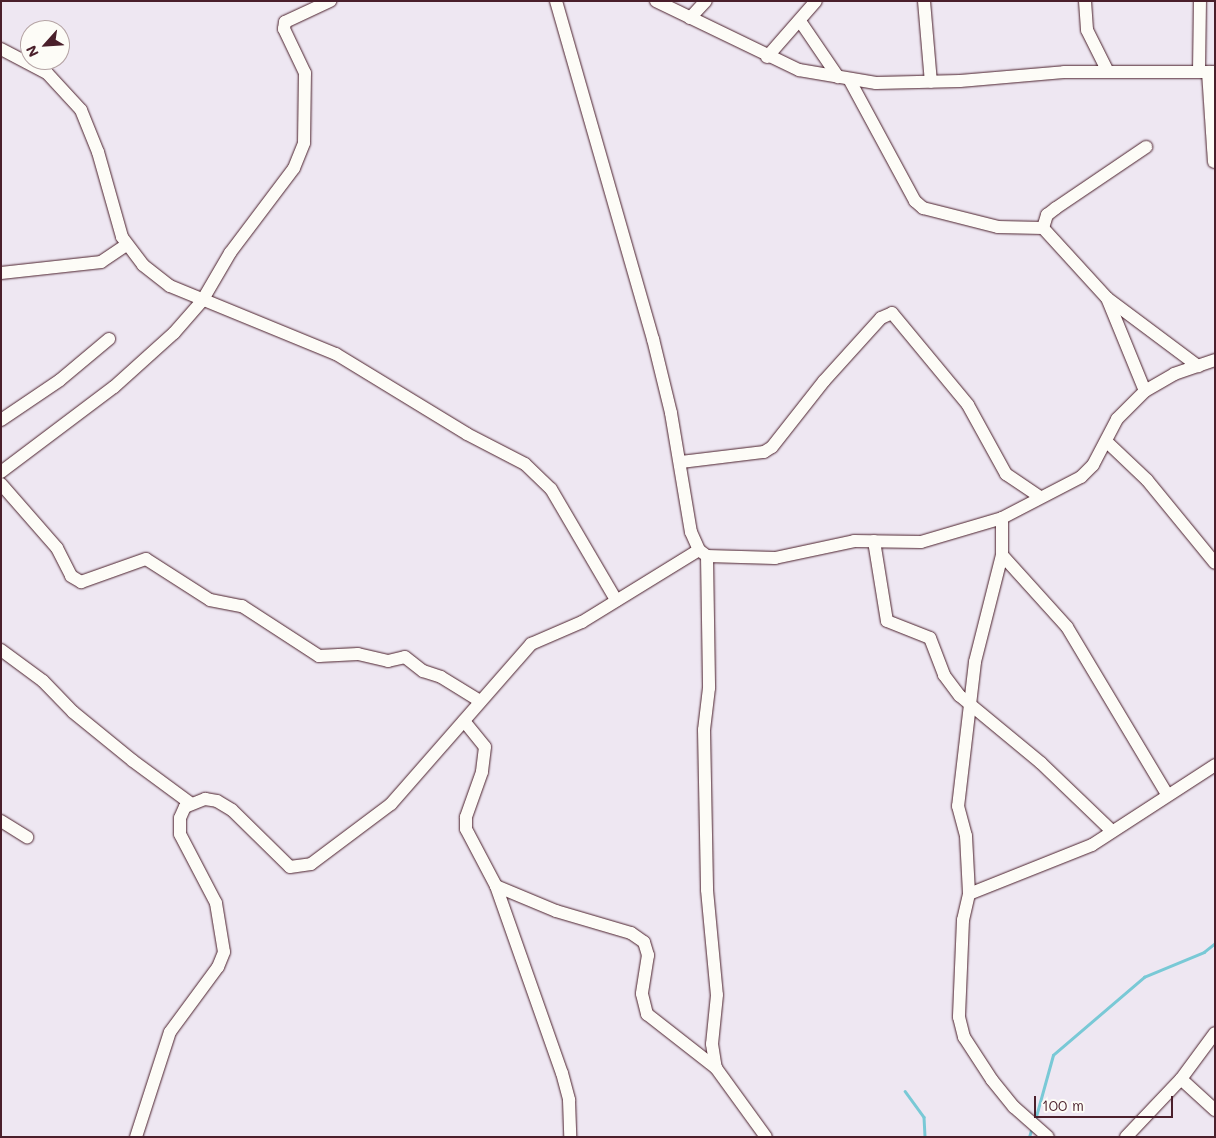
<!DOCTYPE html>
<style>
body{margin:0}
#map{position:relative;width:1216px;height:1138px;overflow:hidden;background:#eee7f2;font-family:Mali,sans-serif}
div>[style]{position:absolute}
.stream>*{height:2.5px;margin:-1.25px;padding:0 1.25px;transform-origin:1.25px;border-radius:1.25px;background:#79c9d6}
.roads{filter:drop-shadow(0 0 1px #4a1f2b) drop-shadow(0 0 1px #4a1f2b)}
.minor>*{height:12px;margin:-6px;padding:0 6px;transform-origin:6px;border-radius:6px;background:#fdfcf7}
span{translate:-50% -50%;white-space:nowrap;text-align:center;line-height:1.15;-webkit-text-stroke:4px #fdfcf7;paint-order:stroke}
.frame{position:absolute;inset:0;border:2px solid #4a1f2b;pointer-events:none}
.north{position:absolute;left:20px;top:20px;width:50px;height:50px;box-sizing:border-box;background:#fdfcf7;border:1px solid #b5a4a5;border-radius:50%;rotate:244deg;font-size:14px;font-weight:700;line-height:20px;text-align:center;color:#4a1f2b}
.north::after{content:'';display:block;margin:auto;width:18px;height:22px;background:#4a1f2b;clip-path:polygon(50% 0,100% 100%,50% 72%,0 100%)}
.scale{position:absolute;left:1034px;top:1096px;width:139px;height:22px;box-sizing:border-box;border:2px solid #4a1f2b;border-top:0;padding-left:6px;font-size:15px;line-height:18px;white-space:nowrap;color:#4a1f2b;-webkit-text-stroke:4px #fdfcf7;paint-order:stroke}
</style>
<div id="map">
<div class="stream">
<div style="left:905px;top:1091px;width:32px;rotate:54deg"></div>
<div style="left:924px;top:1117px;width:20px;rotate:87deg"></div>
<div style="left:1035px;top:1120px;width:67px;rotate:-74.5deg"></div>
<div style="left:1053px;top:1055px;width:120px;rotate:-40.6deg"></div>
<div style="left:1144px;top:977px;width:65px;rotate:-22.6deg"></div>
<div style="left:1204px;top:952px;width:14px;rotate:-39deg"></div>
<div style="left:1029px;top:1137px;width:10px;rotate:-73deg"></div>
</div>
<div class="roads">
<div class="minor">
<div style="left:556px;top:1px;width:352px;rotate:74deg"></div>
<div style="left:653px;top:339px;width:76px;rotate:76.3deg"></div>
<div style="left:671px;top:413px;width:121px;rotate:80.5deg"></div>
<div style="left:691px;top:532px;width:20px;rotate:66deg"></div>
<div style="left:699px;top:550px;width:10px;rotate:37deg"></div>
<div style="left:707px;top:556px;width:68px;rotate:1.7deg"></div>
<div style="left:775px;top:558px;width:81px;rotate:-12.1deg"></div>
<div style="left:854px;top:541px;width:67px;rotate:0.9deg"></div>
<div style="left:921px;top:542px;width:84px;rotate:-16.5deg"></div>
<div style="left:1002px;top:518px;width:89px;rotate:-27.4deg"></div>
<div style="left:1081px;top:477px;width:17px;rotate:-45deg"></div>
<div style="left:1093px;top:465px;width:52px;rotate:-62.4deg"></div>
<div style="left:1117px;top:419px;width:40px;rotate:-45deg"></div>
<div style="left:1145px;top:391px;width:34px;rotate:-30deg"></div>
<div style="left:1174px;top:374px;width:43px;rotate:-18.9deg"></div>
<div style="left:656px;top:1px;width:159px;rotate:25.8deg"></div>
<div style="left:799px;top:70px;width:78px;rotate:9.6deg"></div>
<div style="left:876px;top:83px;width:84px;rotate:-1.4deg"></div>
<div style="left:960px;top:81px;width:104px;rotate:-4.9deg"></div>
<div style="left:1064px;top:72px;width:151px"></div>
<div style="left:924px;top:1px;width:81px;rotate:85.1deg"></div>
<div style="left:1085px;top:1px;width:29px;rotate:86deg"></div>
<div style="left:1087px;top:30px;width:47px;rotate:63.4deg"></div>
<div style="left:690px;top:18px;width:23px;rotate:-47deg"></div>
<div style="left:800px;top:21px;width:68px;rotate:55.8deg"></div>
<div style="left:1px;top:49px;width:52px;rotate:27.6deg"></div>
<div style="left:47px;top:73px;width:50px;rotate:47.4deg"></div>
<div style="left:81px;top:110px;width:45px;rotate:68deg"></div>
<div style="left:98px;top:152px;width:88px;rotate:74.2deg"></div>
<div style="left:122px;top:237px;width:35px;rotate:53deg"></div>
<div style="left:143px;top:265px;width:34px;rotate:38deg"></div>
<div style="left:170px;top:286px;width:179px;rotate:22.3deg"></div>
<div style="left:336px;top:354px;width:153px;rotate:31.4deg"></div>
<div style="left:467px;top:434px;width:65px;rotate:27.3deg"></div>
<div style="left:525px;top:464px;width:36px;rotate:44deg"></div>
<div style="left:551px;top:489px;width:129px;rotate:59.6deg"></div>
<div style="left:767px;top:57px;width:74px;rotate:-48.8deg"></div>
<div style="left:1199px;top:71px;width:70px;rotate:-89.2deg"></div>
<div style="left:1208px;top:72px;width:90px;rotate:86.2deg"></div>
<div style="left:849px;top:79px;width:139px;rotate:61.6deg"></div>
<div style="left:915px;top:201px;width:11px;rotate:41deg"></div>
<div style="left:923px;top:208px;width:77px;rotate:14.2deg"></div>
<div style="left:998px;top:227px;width:45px;rotate:1.3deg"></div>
<div style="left:1043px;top:228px;width:95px;rotate:47.6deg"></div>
<div style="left:1107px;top:298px;width:114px;rotate:36.8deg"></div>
<div style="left:1043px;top:228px;width:14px;rotate:-73deg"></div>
<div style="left:1047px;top:215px;width:11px;rotate:-38deg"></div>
<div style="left:1056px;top:208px;width:109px;rotate:-34.1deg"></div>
<div style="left:1px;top:273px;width:101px;rotate:-6.3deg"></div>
<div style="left:101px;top:262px;width:30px;rotate:-34deg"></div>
<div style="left:1107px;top:298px;width:100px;rotate:67.8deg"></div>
<div style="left:1px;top:420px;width:71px;rotate:-34.1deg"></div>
<div style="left:60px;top:380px;width:64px;rotate:-39.9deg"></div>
<div style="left:1107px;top:442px;width:55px;rotate:43.5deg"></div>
<div style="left:1147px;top:480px;width:107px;rotate:50.7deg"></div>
<div style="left:681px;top:462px;width:84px;rotate:-6.9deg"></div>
<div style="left:764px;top:452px;width:9px;rotate:-32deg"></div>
<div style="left:772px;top:447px;width:84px;rotate:-51.8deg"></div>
<div style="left:824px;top:381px;width:85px;rotate:-47.9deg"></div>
<div style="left:881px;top:318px;width:12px;rotate:-24deg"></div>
<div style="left:892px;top:313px;width:119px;rotate:50.4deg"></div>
<div style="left:968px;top:405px;width:79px;rotate:61.2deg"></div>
<div style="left:1006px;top:474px;width:40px;rotate:34deg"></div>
<div style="left:1px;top:472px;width:141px;rotate:-37deg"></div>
<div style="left:114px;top:387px;width:81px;rotate:-42deg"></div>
<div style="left:174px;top:333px;width:43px;rotate:-48.8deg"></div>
<div style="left:202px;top:301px;width:56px;rotate:-59.7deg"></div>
<div style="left:230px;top:253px;width:106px;rotate:-53deg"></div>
<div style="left:294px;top:168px;width:27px;rotate:-68deg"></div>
<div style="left:304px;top:143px;width:70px;rotate:-89.2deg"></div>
<div style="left:305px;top:73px;width:49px;rotate:-115.5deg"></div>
<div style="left:284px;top:29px;width:7px;rotate:-82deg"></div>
<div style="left:285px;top:22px;width:50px;rotate:-25deg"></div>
<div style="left:1px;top:484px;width:85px;rotate:48.8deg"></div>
<div style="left:57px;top:548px;width:31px;rotate:63deg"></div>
<div style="left:71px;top:576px;width:12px;rotate:31deg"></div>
<div style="left:81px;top:582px;width:69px;rotate:-19.5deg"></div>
<div style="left:146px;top:559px;width:76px;rotate:32.6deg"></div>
<div style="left:210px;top:600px;width:33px;rotate:11deg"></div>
<div style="left:242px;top:606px;width:92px;rotate:33deg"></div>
<div style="left:319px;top:656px;width:39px;rotate:-3deg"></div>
<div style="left:358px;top:654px;width:31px;rotate:13deg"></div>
<div style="left:388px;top:661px;width:17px;rotate:-13deg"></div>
<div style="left:405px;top:657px;width:23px;rotate:38deg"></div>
<div style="left:423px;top:671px;width:19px;rotate:18deg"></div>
<div style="left:441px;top:677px;width:46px;rotate:31.6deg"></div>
<div style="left:1002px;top:518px;width:37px;rotate:90deg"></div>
<div style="left:1002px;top:555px;width:110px;rotate:104.2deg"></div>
<div style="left:975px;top:662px;width:145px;rotate:96.7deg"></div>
<div style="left:958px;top:806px;width:31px;rotate:75deg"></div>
<div style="left:966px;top:836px;width:58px;rotate:87deg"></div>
<div style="left:969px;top:894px;width:27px;rotate:103deg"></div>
<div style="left:963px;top:920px;width:97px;rotate:92.4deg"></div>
<div style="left:959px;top:1017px;width:21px;rotate:76deg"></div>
<div style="left:964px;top:1037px;width:51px;rotate:56.9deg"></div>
<div style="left:992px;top:1080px;width:35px;rotate:51deg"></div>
<div style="left:1014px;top:1107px;width:45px;rotate:41.4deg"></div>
<div style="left:874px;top:541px;width:81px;rotate:80.8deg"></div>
<div style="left:887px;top:621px;width:46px;rotate:21.6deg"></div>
<div style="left:930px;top:638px;width:40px;rotate:69deg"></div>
<div style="left:944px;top:675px;width:26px;rotate:53deg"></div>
<div style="left:960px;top:696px;width:105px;rotate:39.6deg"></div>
<div style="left:1041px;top:763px;width:98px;rotate:43.8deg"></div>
<div style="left:1002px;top:555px;width:97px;rotate:47.9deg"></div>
<div style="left:1067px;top:627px;width:195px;rotate:59.1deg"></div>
<div style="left:707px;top:556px;width:132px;rotate:89.1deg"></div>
<div style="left:709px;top:688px;width:42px;rotate:96.8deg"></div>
<div style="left:704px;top:730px;width:160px;rotate:88.9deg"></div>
<div style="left:707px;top:890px;width:105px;rotate:84.6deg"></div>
<div style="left:717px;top:995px;width:49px;rotate:95.8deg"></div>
<div style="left:712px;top:1044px;width:24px;rotate:81deg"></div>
<div style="left:1px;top:650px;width:52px;rotate:36.4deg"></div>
<div style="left:43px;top:681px;width:43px;rotate:45.9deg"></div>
<div style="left:73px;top:712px;width:77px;rotate:39.2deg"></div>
<div style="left:133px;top:761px;width:71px;rotate:36.4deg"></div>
<div style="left:464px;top:721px;width:33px;rotate:51deg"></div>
<div style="left:485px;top:747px;width:25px;rotate:97deg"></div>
<div style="left:482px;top:772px;width:48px;rotate:109.6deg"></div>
<div style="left:466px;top:817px;width:12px;rotate:90deg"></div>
<div style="left:466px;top:829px;width:64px;rotate:62.2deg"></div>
<div style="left:496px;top:886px;width:198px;rotate:70.6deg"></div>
<div style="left:562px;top:1073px;width:28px;rotate:75deg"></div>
<div style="left:569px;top:1100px;width:37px;rotate:88deg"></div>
<div style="left:1px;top:821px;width:31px;rotate:32deg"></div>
<div style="left:496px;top:886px;width:65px;rotate:22.6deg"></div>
<div style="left:556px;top:911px;width:78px;rotate:16.3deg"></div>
<div style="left:631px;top:933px;width:16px;rotate:35deg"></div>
<div style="left:644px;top:942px;width:14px;rotate:73deg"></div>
<div style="left:648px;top:955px;width:39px;rotate:99deg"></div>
<div style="left:642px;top:994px;width:21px;rotate:76deg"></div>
<div style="left:647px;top:1014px;width:88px;rotate:38deg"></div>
<div style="left:716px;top:1068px;width:85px;rotate:54.1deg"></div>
<div style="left:969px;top:894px;width:132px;rotate:-21.7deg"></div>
<div style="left:1092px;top:845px;width:147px;rotate:-33deg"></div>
<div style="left:1181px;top:1079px;width:46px;rotate:42.4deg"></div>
<div style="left:136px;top:1137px;width:110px;rotate:-72.1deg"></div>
<div style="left:170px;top:1032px;width:81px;rotate:-53.6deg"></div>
<div style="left:218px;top:967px;width:16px;rotate:-68deg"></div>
<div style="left:224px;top:952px;width:50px;rotate:-99.3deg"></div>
<div style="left:216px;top:903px;width:78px;rotate:-117.6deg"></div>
<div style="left:180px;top:834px;width:16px;rotate:-90deg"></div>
<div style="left:180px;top:818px;width:12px;rotate:-66deg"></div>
<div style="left:185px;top:807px;width:22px;rotate:-22deg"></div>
<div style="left:205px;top:799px;width:12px;rotate:9deg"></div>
<div style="left:217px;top:801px;width:17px;rotate:31deg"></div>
<div style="left:232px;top:810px;width:81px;rotate:44.5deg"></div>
<div style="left:290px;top:867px;width:21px;rotate:-8deg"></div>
<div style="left:311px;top:864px;width:100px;rotate:-36.9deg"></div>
<div style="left:391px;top:804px;width:213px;rotate:-48.8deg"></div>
<div style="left:531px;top:644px;width:56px;rotate:-23.3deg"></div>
<div style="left:582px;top:622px;width:137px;rotate:-31.6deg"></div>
<div style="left:1126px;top:1137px;width:80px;rotate:-46.5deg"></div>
<div style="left:1181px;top:1079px;width:57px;rotate:-53.5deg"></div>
</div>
</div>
<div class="frame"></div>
<div class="north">N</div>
<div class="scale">100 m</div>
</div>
